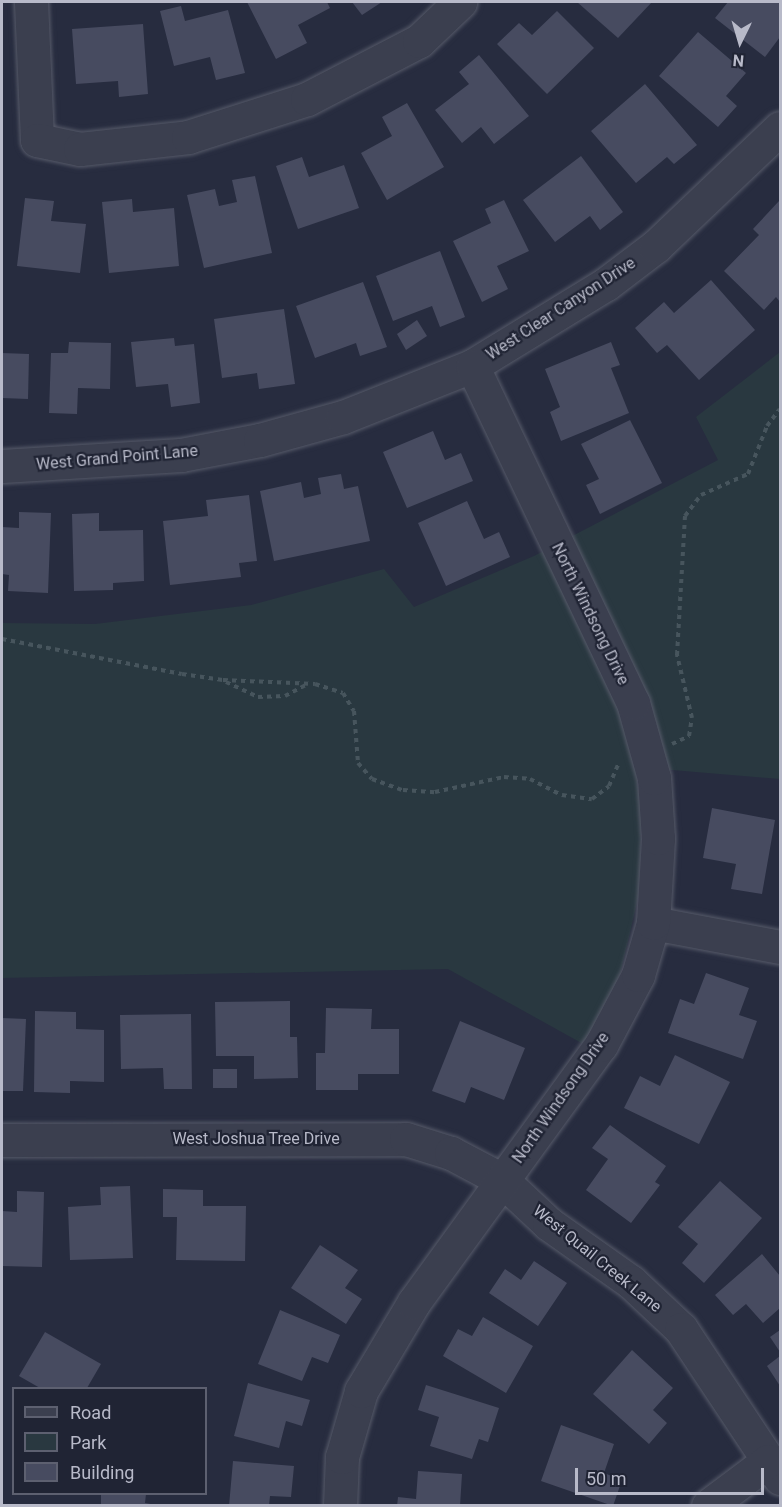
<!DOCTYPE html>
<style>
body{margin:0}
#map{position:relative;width:782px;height:1507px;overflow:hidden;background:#272c3f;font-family:Roboto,sans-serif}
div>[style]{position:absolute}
.green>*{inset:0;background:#293840}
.building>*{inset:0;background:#474b60}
.path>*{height:4px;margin-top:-2px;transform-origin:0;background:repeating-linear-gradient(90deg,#47555d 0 4.5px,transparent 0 9px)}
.roads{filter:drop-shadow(0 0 2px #565a69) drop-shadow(0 0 2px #565a69)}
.minor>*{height:33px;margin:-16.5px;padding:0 16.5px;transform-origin:16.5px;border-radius:16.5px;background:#3b3f4f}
span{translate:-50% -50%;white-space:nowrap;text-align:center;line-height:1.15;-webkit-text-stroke:4.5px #202434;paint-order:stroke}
.street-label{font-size:16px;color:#b8bac9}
.frame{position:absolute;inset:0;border:3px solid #b8bac9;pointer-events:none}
.legend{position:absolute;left:12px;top:1387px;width:195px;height:108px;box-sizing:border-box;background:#202434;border:2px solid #5d6070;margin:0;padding:8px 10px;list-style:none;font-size:18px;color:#b8bac9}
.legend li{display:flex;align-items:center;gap:12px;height:30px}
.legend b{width:30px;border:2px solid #5d6070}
.north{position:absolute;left:710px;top:12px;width:60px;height:60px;-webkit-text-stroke:4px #202434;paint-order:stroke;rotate:185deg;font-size:16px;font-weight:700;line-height:24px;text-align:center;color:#b8bac9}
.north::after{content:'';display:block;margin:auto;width:21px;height:27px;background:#b8bac9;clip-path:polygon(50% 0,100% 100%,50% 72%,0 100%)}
.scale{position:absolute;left:575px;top:1468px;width:189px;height:27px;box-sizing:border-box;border:3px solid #b8bac9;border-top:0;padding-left:8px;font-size:18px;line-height:21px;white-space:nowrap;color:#b8bac9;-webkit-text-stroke:4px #202434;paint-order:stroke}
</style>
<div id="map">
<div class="green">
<div style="clip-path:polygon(780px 352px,780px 779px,672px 770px,636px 773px,641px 811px,640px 890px,619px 979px,585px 1045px,448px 969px,2px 978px,2px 623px,95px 624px,251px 605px,384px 569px,414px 607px,534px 556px,718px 460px,696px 417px)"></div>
</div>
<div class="building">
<div style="clip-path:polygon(247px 2px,327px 2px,330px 8px,298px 25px,307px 43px,276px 59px)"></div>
<div style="clip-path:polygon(352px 2px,382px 2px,362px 15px)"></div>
<div style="clip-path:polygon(577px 2px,652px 2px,618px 38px)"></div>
<div style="clip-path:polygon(728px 2px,780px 2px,780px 37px,765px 57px,715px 18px)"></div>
<div style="clip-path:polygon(181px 6px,185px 21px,228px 10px,245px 73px,216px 80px,210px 57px,174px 66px,160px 11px)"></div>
<div style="clip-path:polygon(557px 11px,594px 48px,547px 94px,497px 44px,519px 23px,532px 35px)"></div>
<div style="clip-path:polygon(143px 24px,148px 94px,119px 97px,118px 81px,76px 84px,72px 29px)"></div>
<div style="clip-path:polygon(698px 32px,746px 73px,726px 96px,737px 106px,718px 127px,659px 76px)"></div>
<div style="clip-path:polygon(479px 55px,529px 116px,494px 144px,481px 127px,462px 143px,435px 110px,469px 84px,459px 72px)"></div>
<div style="clip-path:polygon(645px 84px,697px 145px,674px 164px,667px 157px,636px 183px,591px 131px)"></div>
<div style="clip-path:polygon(407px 103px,444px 167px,387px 200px,361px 153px,392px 136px,382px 117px)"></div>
<div style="clip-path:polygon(581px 156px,623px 212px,600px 230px,590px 216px,555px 242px,523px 200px)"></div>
<div style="clip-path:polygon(302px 157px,309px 177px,344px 165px,359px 208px,298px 229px,276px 166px)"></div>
<div style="clip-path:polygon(255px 176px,272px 253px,204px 268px,187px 195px,215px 189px,219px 206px,237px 202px,232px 180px)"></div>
<div style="clip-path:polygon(25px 198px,54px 201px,51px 221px,86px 224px,80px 273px,17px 266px)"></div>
<div style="clip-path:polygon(132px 199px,133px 212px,174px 208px,179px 266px,109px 273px,102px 202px)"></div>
<div style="clip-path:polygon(504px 200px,529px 251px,497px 266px,508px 289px,482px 302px,453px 241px,491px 223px,485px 209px)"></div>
<div style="clip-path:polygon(779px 201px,780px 302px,776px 297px,764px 310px,724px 271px,759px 235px,753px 229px)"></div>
<div style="clip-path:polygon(440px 251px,465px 317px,440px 327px,432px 306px,393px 321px,376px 276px)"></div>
<div style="clip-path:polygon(711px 280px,755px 330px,699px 380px,667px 345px,657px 353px,635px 328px,664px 302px,674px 313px)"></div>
<div style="clip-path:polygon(363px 282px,387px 347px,360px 356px,356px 343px,315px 358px,296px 306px)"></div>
<div style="clip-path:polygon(284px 309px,295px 384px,259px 389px,257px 373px,222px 378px,214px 319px)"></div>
<div style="clip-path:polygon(417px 320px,427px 336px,406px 350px,397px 334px)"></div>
<div style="clip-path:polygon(174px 338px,175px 346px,194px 344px,200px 403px,171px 407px,168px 384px,136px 387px,131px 342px)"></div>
<div style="clip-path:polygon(69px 342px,111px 343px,110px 389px,78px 388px,77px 414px,49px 413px,51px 353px,68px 353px)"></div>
<div style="clip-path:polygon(611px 342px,620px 365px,611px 368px,629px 413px,561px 441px,550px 412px,560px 407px,545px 369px)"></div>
<div style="clip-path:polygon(2px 353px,29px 354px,28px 399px,2px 398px)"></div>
<div style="clip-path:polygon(630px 420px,662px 483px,600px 514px,586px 485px,599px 479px,581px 444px)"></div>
<div style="clip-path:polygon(433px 431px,445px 460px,461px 453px,473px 481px,407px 508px,383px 452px)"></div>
<div style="clip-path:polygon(341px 474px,344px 489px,358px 486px,370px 541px,274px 561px,260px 491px,301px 482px,304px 498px,321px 494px,318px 478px)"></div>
<div style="clip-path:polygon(249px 495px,257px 561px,239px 563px,241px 577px,170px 585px,163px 521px,208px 516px,206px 500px)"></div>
<div style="clip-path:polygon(467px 501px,484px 539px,499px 532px,510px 557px,446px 586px,418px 523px)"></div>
<div style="clip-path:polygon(19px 512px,51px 513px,48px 593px,8px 591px,9px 575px,2px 574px,2px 527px,19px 528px)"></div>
<div style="clip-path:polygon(99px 513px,99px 531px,143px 530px,144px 581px,113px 583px,113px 590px,74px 591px,72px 514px)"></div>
<div style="clip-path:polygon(712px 808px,775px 820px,762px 894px,731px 889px,736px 864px,703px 858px)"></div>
<div style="clip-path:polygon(706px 973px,749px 988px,739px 1015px,757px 1021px,743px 1059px,668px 1033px,680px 999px,694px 1004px)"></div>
<div style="clip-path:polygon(290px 1001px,290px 1037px,297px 1037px,298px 1078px,254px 1079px,254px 1056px,216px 1056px,215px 1002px)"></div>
<div style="clip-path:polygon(326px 1008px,372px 1009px,371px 1029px,399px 1029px,399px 1074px,358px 1074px,358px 1090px,316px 1090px,316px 1053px,325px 1053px)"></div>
<div style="clip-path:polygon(35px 1011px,76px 1012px,76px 1029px,104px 1030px,104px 1082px,70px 1081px,70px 1093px,34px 1092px)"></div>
<div style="clip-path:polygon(191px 1014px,192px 1089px,164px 1089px,163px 1068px,121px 1069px,120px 1015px)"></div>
<div style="clip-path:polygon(2px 1018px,26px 1019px,23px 1091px,2px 1091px)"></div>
<div style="clip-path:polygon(460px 1021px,525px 1048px,504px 1100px,471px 1087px,465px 1103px,432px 1091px)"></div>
<div style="clip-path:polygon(675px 1055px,730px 1082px,699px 1144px,624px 1108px,640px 1076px,660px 1086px)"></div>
<div style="clip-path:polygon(213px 1069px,237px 1069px,237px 1088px,213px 1088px)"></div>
<div style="clip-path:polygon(610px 1125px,666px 1166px,655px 1182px,660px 1185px,631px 1223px,586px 1190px,608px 1159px,592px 1148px)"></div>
<div style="clip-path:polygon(720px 1181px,762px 1218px,704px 1283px,682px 1263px,698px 1244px,678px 1227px)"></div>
<div style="clip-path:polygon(130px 1186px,133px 1258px,70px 1260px,68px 1207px,101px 1205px,100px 1187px)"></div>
<div style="clip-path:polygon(163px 1189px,203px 1190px,203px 1206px,246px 1206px,245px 1261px,176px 1260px,177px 1217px,163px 1217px)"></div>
<div style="clip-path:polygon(17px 1191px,44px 1192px,42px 1267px,2px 1266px,2px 1211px,17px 1212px)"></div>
<div style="clip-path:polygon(320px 1245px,358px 1270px,345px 1288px,362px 1299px,346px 1324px,291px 1288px)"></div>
<div style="clip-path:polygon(762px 1254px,780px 1276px,780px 1308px,763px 1323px,746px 1304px,733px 1315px,715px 1295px)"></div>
<div style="clip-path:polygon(534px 1261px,567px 1283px,538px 1326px,489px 1293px,505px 1269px,521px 1280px)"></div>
<div style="clip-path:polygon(280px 1310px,340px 1335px,328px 1363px,312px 1357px,302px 1381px,258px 1364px)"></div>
<div style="clip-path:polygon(483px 1317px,533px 1346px,506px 1393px,443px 1356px,458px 1329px,472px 1336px)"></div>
<div style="clip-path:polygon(780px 1330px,780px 1352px,770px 1337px)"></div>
<div style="clip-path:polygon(45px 1332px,101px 1364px,87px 1388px,40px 1388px,19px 1376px)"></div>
<div style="clip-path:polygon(632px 1350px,673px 1388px,653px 1410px,667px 1423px,649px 1444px,593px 1394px)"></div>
<div style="clip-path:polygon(780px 1356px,780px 1386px,767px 1366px)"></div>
<div style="clip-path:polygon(248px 1383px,310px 1400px,302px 1426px,286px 1421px,279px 1448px,234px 1436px)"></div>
<div style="clip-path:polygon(426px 1385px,499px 1408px,488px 1442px,479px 1439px,472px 1459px,430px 1446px,439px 1417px,418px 1410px)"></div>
<div style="clip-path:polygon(561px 1425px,614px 1444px,604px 1473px,622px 1480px,613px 1506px,541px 1481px)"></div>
<div style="clip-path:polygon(233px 1461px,294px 1466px,291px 1497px,270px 1496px,269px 1506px,229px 1506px)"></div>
<div style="clip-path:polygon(418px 1471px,462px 1474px,460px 1506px,397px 1506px,398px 1497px,416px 1499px)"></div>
<div style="clip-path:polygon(101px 1494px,146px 1494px,145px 1503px,162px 1506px,101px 1506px)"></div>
</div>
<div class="path">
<div style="left:2px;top:639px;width:183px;rotate:11deg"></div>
<div style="left:182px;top:674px;width:41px;rotate:8.3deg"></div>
<div style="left:223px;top:680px;width:92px;rotate:2.5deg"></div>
<div style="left:315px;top:684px;width:29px;rotate:18deg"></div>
<div style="left:343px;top:693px;width:21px;rotate:59deg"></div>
<div style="left:354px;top:711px;width:52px;rotate:85.6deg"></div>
<div style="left:358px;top:763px;width:21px;rotate:49deg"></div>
<div style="left:372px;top:779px;width:33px;rotate:20deg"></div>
<div style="left:403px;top:790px;width:32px;rotate:4deg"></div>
<div style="left:435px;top:792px;width:71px;rotate:-12.3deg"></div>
<div style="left:504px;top:777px;width:26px;rotate:4deg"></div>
<div style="left:530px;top:779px;width:36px;rotate:27deg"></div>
<div style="left:562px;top:795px;width:30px;rotate:8deg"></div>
<div style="left:592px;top:799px;width:21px;rotate:-37deg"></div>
<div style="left:609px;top:786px;width:26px;rotate:-67deg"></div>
<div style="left:226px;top:682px;width:35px;rotate:25deg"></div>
<div style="left:258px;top:697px;width:27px;rotate:-2deg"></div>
<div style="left:285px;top:696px;width:24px;rotate:-28deg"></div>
<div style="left:672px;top:744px;width:19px;rotate:-25deg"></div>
<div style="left:689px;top:736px;width:18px;rotate:-81deg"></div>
<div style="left:692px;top:718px;width:65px;rotate:-103.4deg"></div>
<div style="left:677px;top:655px;width:139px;rotate:-86.7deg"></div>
<div style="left:685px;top:516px;width:26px;rotate:-53deg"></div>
<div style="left:701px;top:495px;width:51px;rotate:-24.1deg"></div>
<div style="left:748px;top:474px;width:52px;rotate:-68.4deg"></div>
<div style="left:767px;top:426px;width:21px;rotate:-53deg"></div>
</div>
<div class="roads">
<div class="minor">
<div style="left:31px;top:2px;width:138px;rotate:87.5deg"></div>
<div style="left:37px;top:140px;width:44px;rotate:11.8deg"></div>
<div style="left:80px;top:149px;width:109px;rotate:-6.3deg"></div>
<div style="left:188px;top:137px;width:125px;rotate:-17.7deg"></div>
<div style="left:307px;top:99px;width:126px;rotate:-27.4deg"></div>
<div style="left:419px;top:41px;width:57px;rotate:-43.6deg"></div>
<div style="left:2px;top:466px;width:179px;rotate:-3.5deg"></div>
<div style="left:181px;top:455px;width:80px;rotate:-10.8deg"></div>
<div style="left:260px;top:440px;width:86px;rotate:-15.5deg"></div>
<div style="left:343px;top:417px;width:139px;rotate:-21.6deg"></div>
<div style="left:472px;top:366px;width:157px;rotate:-31.5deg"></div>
<div style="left:606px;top:284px;width:63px;rotate:-37.2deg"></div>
<div style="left:656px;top:246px;width:171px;rotate:-43.6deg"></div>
<div style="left:653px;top:923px;width:129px;rotate:10.7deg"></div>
<div style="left:2px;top:1140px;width:404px;rotate:-0.1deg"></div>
<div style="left:406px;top:1139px;width:47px;rotate:17.3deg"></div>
<div style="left:451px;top:1153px;width:58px;rotate:27.9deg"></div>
<div style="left:502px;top:1180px;width:64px;rotate:43.1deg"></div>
<div style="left:549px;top:1224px;width:100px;rotate:35.3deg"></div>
<div style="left:631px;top:1282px;width:69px;rotate:43.2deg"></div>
<div style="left:681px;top:1329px;width:179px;rotate:56.4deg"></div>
<div style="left:340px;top:1506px;width:49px;rotate:-87.7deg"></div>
<div style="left:342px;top:1457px;width:69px;rotate:-73.9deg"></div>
<div style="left:361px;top:1391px;width:104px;rotate:-59.2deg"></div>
<div style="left:414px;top:1302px;width:318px;rotate:-54deg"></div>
<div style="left:601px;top:1045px;width:79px;rotate:-62.1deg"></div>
<div style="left:638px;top:975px;width:54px;rotate:-73.9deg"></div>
<div style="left:653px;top:923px;width:85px;rotate:-86.6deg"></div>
<div style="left:658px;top:838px;width:60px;rotate:-93.8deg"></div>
<div style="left:654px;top:778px;width:78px;rotate:-105.6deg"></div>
<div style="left:633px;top:703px;width:373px;rotate:-115.5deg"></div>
<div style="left:708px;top:1506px;width:75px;rotate:-36.9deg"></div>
</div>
</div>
<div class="street-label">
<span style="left:561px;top:309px;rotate:-33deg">West Clear Canyon Drive</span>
<span style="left:117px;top:458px;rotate:-5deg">West Grand Point Lane</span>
<span style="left:590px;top:614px;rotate:64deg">North Windsong Drive</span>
<span style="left:561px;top:1098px;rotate:-55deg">North Windsong Drive</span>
<span style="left:256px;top:1139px">West Joshua Tree Drive</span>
<span style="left:597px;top:1259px;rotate:39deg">West Quail Creek Lane</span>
</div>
<div class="frame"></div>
<ul class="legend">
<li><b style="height:8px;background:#3b3f4f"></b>Road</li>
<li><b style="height:16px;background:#293840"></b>Park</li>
<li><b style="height:16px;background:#474b60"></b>Building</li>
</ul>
<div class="north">N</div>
<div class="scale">50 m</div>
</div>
